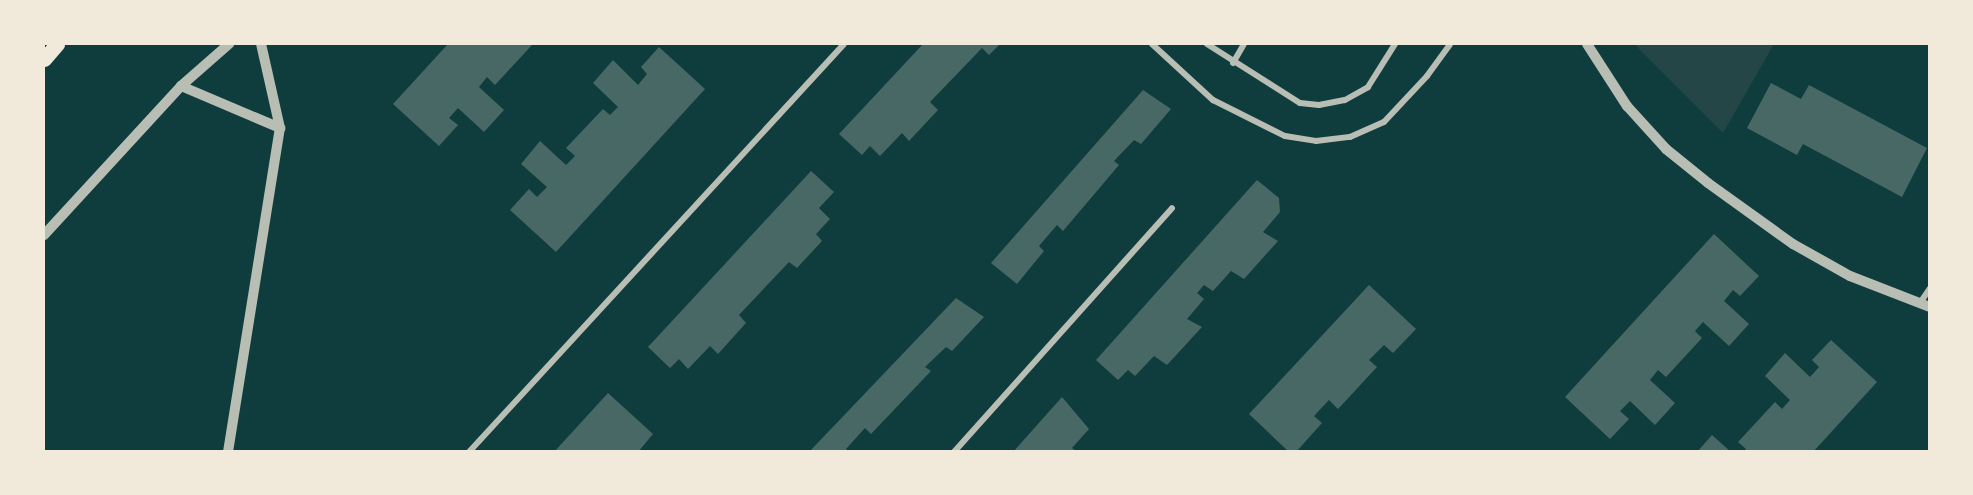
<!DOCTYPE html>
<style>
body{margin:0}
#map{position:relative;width:1973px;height:495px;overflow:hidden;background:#0f3d3e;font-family:Figtree,sans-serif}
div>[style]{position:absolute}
.green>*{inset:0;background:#244646}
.building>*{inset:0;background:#486865}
.minor>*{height:6px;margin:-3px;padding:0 3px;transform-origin:3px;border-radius:3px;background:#b8beb3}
.tertiary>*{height:10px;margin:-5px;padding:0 5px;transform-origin:5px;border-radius:5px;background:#b8beb3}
.primary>*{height:15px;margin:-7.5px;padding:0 7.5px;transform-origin:7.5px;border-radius:7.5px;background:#f1e9da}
span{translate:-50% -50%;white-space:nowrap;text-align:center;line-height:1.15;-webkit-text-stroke:6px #f1e9da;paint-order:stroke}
.frame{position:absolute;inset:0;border:45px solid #f1e9da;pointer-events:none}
</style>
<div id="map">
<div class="green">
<div style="clip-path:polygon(1634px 44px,1774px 44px,1723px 133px)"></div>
</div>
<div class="building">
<div style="clip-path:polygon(448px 44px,532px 45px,495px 85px,487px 77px,479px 87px,504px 110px,484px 132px,458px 108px,449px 118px,458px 125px,439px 146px,393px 104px)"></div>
<div style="clip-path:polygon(923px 44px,1000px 44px,989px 55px,982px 48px,930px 102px,938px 110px,909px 141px,902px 133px,880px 156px,870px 146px,862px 155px,839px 134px)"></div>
<div style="clip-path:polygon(659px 47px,705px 89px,556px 252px,510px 210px,529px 189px,537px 197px,547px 187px,521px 164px,540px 141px,566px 165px,575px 156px,566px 148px,603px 109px,610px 115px,618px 107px,593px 83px,613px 60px,638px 85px,647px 74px,641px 67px)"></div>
<div style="clip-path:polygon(1771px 83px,1801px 99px,1809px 85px,1927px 148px,1902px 197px,1803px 144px,1797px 155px,1747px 128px)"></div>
<div style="clip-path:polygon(1143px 90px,1171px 109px,1141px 144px,1134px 140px,1114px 161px,1119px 165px,1063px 231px,1057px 225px,1039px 246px,1044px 251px,1017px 284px,991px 263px)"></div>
<div style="clip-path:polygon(811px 171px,834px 192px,819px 208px,830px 219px,816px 234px,822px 241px,797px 268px,789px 262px,739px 315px,746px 323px,718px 354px,710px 346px,688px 369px,679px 359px,670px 368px,648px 347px)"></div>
<div style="clip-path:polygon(1257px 180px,1279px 198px,1280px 212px,1263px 232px,1278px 241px,1244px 279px,1231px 271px,1213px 291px,1204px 285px,1197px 293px,1204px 299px,1187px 319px,1202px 327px,1167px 365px,1154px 356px,1135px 376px,1128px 370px,1118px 380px,1096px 360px)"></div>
<div style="clip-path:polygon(1714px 234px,1759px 276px,1740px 296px,1733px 290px,1724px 301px,1749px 324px,1729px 346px,1703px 322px,1695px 331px,1702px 338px,1666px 377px,1658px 370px,1650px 380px,1675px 403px,1655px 425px,1630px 401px,1620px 411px,1629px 419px,1610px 439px,1565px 397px)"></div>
<div style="clip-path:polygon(1369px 285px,1416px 329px,1393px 353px,1384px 345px,1369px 360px,1377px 367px,1338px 409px,1329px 400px,1314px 416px,1322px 423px,1296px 452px,1289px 452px,1249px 414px)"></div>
<div style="clip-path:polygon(956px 298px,984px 317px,952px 351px,946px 347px,925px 367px,931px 371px,871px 434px,865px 428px,846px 449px,849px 452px,809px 452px)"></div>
<div style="clip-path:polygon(1831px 340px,1877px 382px,1813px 452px,1744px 452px,1746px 449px,1738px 442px,1775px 402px,1782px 409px,1790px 400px,1765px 376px,1785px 353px,1810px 377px,1819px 367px,1812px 360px)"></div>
<div style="clip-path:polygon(608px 393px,653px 434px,638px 452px,554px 452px)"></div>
<div style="clip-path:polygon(1062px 397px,1089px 429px,1072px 448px,1077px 452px,1013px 452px)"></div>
<div style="clip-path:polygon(1712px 435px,1731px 452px,1697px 452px)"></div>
</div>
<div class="minor">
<div style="left:1152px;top:44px;width:83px;rotate:42.6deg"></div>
<div style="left:1213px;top:100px;width:80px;rotate:26.6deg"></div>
<div style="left:1285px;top:136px;width:31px;rotate:9deg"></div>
<div style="left:1316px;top:141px;width:34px;rotate:-7deg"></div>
<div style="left:1350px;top:137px;width:37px;rotate:-24deg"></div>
<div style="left:1384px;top:122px;width:63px;rotate:-46.9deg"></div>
<div style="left:1427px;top:76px;width:39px;rotate:-54deg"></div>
<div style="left:1207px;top:44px;width:110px;rotate:32.4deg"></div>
<div style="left:1300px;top:103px;width:19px;rotate:6deg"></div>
<div style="left:1319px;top:105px;width:26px;rotate:-11deg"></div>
<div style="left:1345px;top:100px;width:26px;rotate:-29deg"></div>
<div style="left:1368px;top:87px;width:51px;rotate:-57.9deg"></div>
<div style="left:1233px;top:63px;width:22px;rotate:-60deg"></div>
<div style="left:1920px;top:303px;width:18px;rotate:-56deg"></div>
<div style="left:469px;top:452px;width:554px;rotate:-47.41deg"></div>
<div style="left:954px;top:452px;width:327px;rotate:-48.2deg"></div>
</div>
<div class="tertiary">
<div style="left:1587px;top:44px;width:74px;rotate:57.2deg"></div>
<div style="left:1627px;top:106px;width:58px;rotate:47.8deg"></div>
<div style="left:1666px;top:149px;width:54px;rotate:39deg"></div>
<div style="left:1708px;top:183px;width:105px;rotate:35.7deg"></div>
<div style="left:1793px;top:244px;width:65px;rotate:29.3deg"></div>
<div style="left:1850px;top:276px;width:86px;rotate:21.2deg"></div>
<div style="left:181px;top:86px;width:108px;rotate:23deg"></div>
<div style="left:44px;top:235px;width:202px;rotate:-47.4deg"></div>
<div style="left:181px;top:86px;width:64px;rotate:-41.2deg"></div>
<div style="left:228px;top:452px;width:328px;rotate:-80.9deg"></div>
<div style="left:280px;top:128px;width:86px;rotate:-102.7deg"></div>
</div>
<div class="primary">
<div style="left:44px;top:59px;width:20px;rotate:-49deg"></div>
</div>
<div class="frame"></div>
</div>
